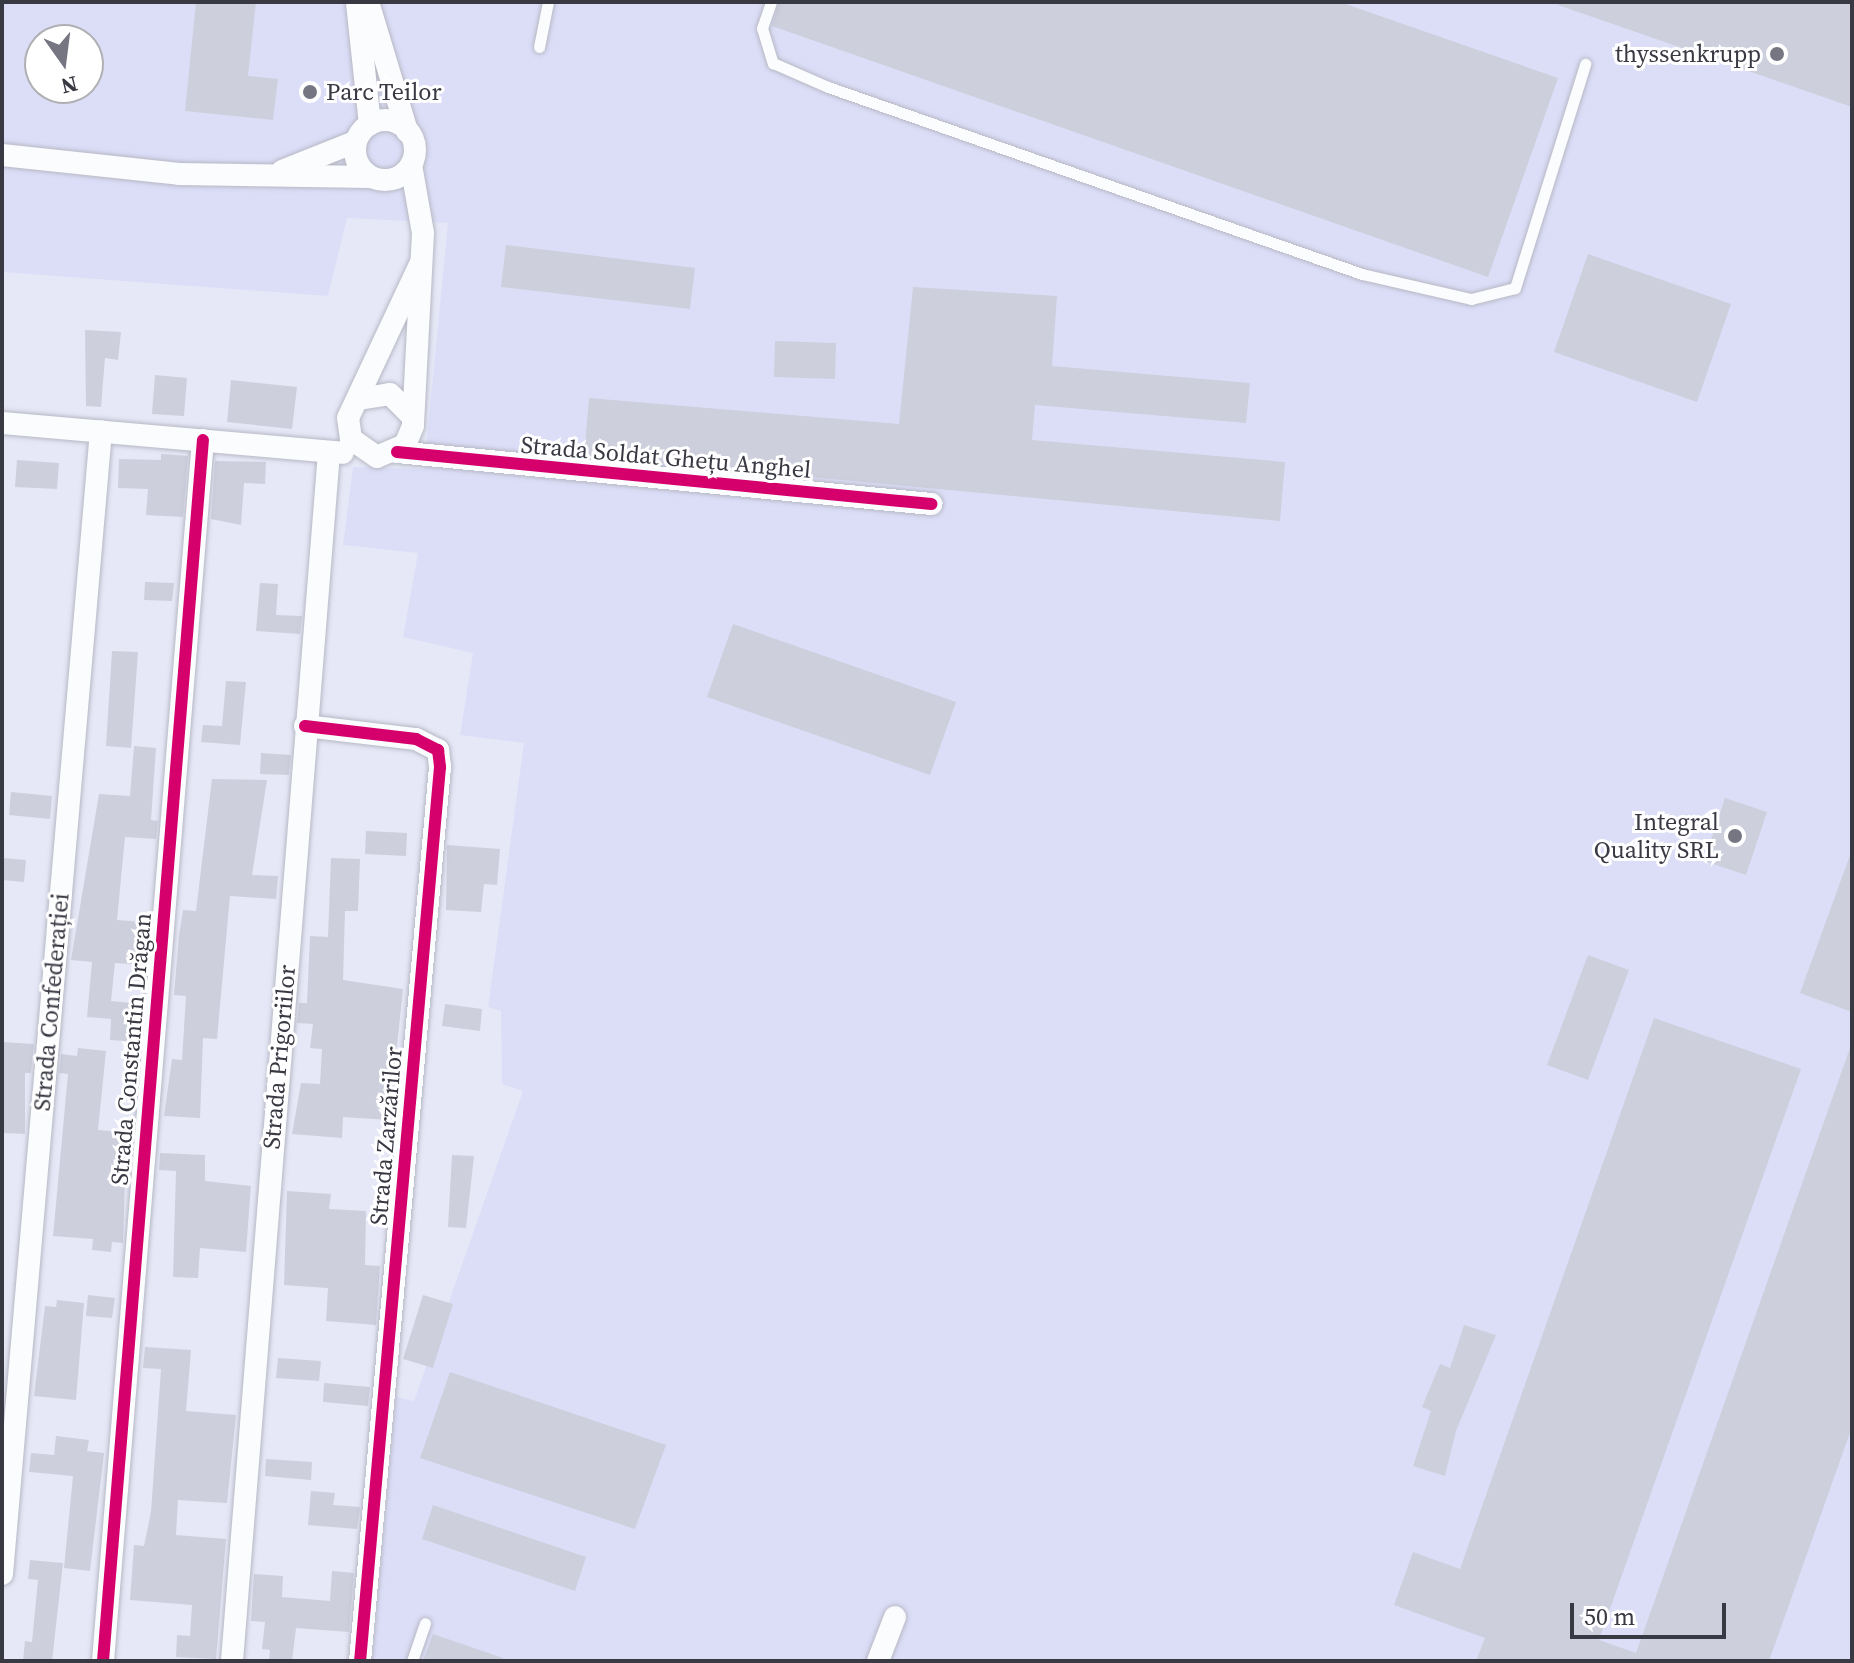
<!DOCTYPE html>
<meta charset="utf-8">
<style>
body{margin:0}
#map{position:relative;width:1854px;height:1663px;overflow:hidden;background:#e6e8f7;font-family:"Source Serif 4",serif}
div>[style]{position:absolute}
.built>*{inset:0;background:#dcdef8}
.building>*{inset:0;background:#cdcfdd}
.roads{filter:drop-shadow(0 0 2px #b7b8c4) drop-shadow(0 0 2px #b7b8c4)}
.service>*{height:11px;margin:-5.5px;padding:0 5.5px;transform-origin:5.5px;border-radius:5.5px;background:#fbfcfe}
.minor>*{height:22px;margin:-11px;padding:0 11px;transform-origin:11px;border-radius:11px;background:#fbfcfe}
.minor>.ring{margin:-11px;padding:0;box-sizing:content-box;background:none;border:22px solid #fbfcfe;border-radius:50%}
.cycleway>*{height:12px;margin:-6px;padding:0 6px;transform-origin:6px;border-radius:6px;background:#d6006c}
.dots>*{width:22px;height:22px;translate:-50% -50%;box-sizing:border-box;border:4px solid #fff;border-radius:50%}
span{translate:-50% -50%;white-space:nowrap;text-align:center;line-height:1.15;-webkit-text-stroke:6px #fff;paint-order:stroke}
.poi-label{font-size:24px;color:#383943}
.right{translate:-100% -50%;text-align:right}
.left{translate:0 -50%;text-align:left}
.street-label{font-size:24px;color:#383943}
.frame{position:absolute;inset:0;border:4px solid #383943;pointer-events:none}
.north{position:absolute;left:24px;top:24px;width:80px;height:80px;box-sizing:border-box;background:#fff;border:2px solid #afb0b4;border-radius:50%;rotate:166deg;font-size:22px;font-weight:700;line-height:32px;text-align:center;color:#383943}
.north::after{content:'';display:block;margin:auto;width:28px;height:36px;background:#757682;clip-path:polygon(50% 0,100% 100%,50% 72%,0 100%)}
.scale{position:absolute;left:1570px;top:1603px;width:156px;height:36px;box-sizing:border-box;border:4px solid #383943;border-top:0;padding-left:10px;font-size:24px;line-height:28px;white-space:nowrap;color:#383943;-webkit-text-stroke:6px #fff;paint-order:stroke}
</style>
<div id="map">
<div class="built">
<div style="clip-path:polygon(evenodd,2px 2px,1852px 2px,1852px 1661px,372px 1661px,396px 1397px,414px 1401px,523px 1091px,502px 1084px,501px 1011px,488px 1007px,524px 743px,460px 735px,473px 653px,403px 637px,418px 553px,343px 545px,353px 467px,424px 469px,448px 223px,347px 218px,328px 296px,2px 272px,2px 2px,40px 40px,88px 40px,88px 88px,40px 88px,40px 40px)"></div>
</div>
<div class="building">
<div style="clip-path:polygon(196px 2px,256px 2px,248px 76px,278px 79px,273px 120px,185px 111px)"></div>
<div style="clip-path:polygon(779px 2px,1340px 2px,1558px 78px,1488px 277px,772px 26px)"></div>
<div style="clip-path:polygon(1559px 2px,1852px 2px,1852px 107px,1558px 5px)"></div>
<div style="clip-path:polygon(506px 245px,695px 268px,690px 309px,501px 287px)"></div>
<div style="clip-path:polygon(1588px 254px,1731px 304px,1697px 402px,1554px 352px)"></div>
<div style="clip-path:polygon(913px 287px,1057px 296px,1052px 366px,1250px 383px,1246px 423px,1035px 405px,1032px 440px,1285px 462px,1280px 521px,584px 456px,589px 398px,899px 424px)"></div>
<div style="clip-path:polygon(85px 330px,121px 332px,118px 360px,105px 358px,101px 407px,86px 406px)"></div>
<div style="clip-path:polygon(775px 341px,836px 343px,835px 379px,774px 377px)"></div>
<div style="clip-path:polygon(155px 375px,187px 378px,184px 416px,152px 414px)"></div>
<div style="clip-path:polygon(231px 380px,297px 387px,292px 429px,227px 422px)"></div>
<div style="clip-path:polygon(161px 454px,188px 456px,183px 517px,146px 515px,148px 489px,118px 488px,119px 459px,161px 460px)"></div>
<div style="clip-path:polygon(17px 460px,59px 463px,57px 489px,15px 487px)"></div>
<div style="clip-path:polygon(215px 461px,266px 462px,265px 484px,244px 483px,241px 525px,211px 519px)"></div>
<div style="clip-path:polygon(145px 582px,174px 583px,172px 601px,144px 600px)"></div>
<div style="clip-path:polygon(260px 583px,278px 584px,276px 615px,302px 616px,300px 634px,256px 631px)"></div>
<div style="clip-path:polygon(733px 624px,956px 702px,930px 775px,707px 697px)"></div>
<div style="clip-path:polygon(112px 651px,138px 652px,131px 748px,106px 746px)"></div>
<div style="clip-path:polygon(226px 681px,246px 682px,240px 745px,201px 742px,203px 725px,222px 726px)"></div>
<div style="clip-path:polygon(134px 746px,156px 748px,151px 820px,158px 821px,156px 839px,125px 837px,117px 920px,145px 922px,141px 965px,115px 963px,111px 1001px,143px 1004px,138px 1042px,110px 1040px,111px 1019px,87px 1017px,92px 962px,71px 960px,99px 794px,130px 796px)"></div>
<div style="clip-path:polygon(261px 753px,291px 755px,289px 775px,260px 774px)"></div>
<div style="clip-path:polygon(212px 779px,267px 780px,252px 875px,278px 876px,276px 899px,230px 896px,217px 1039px,203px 1038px,200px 1118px,164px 1116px,172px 1059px,182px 1060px,186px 996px,174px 995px,179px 936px,183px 910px,196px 911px)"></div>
<div style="clip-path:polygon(11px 792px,52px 796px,50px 819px,9px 815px)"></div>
<div style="clip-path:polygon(1725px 798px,1767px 812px,1746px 875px,1704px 861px)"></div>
<div style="clip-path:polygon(366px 831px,407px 833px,406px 856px,365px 854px)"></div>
<div style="clip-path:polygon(447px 845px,500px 849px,497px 885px,484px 884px,481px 912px,446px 910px)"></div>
<div style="clip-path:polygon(1850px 855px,1852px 856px,1852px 1012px,1800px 993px)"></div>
<div style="clip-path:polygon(2px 858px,26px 860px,24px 882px,2px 880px)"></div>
<div style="clip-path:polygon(331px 858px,360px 859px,358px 911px,345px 911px,343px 980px,403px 989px,389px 1120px,343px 1117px,342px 1138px,292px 1134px,301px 1083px,320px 1084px,322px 1049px,310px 1048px,313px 1024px,297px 1023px,299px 1003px,307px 1003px,310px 936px,328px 937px)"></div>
<div style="clip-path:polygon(1588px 955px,1629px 970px,1588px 1080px,1547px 1065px)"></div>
<div style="clip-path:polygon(445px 1004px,482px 1009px,480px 1031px,442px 1026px)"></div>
<div style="clip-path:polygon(1654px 1018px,1801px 1069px,1599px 1640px,1636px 1653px,1850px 1048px,1852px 1427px,1769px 1661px,1476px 1661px,1485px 1638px,1394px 1605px,1413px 1552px,1460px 1569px)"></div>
<div style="clip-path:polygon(2px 1042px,34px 1044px,31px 1073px,25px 1073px,25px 1134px,2px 1133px)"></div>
<div style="clip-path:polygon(78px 1048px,106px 1051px,98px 1130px,122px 1132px,126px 1144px,123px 1243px,112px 1242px,111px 1252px,92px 1250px,93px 1239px,53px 1236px,68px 1074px,59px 1073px,61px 1054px,77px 1056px)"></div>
<div style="clip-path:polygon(160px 1153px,205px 1155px,205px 1181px,251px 1186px,246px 1252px,200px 1248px,198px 1278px,173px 1277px,176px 1171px,159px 1170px)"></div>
<div style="clip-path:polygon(452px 1155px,474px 1156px,466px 1228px,448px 1227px)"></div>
<div style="clip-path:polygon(287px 1191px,331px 1194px,329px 1209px,366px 1211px,365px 1265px,380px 1266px,376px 1325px,326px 1321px,328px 1288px,284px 1285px)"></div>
<div style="clip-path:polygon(88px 1295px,115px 1298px,112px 1318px,86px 1316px)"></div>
<div style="clip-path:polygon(423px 1295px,453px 1304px,433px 1368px,403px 1359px)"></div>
<div style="clip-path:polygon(57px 1300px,84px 1303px,76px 1400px,34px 1396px,45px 1306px,56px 1307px)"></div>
<div style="clip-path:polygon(1464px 1325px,1496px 1335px,1456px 1431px,1445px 1476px,1413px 1466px,1431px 1411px,1422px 1407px,1440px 1364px,1450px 1368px)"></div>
<div style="clip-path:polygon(145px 1347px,191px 1350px,186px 1411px,236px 1415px,227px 1503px,178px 1500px,176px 1535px,226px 1539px,216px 1659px,176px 1657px,177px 1635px,190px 1636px,192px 1605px,130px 1600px,134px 1545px,144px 1546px,151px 1512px,161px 1369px,143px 1368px)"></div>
<div style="clip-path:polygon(278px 1358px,321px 1361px,319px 1381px,276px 1378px)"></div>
<div style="clip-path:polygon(450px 1372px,666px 1445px,635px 1529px,420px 1458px)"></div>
<div style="clip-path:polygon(324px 1383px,370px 1387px,368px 1406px,323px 1402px)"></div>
<div style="clip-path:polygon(56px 1436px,89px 1440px,87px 1451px,104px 1453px,90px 1571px,64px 1568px,73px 1476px,29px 1472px,31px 1453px,54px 1455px)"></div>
<div style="clip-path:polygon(266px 1459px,312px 1462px,311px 1480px,265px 1476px)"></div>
<div style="clip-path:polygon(311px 1491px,335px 1493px,333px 1505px,360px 1507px,357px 1529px,308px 1525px)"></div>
<div style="clip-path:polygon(433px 1505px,586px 1557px,575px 1591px,422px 1539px)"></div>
<div style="clip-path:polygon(30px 1560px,63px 1563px,52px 1661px,23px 1661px,25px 1641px,32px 1642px,38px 1580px,28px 1579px)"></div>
<div style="clip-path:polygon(332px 1571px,354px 1573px,349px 1632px,296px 1628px,292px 1661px,269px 1661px,270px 1650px,262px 1649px,265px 1622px,251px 1621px,254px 1574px,283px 1576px,282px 1597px,330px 1601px)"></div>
<div style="clip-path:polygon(433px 1634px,503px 1658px,503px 1661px,423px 1661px)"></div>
</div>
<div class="roads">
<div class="service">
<div style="left:771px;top:2px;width:28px;rotate:109deg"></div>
<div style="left:762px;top:28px;width:37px;rotate:73deg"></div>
<div style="left:773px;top:63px;width:60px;rotate:23.6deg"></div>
<div style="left:828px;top:87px;width:566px;rotate:19.3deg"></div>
<div style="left:1362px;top:274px;width:112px;rotate:12.9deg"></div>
<div style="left:1471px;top:299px;width:45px;rotate:-14deg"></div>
<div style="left:1515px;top:288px;width:235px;rotate:-72.6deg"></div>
<div style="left:539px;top:47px;width:46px;rotate:-78.7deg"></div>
<div style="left:412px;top:1661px;width:40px;rotate:-71.1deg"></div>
</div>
<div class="minor">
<div style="left:368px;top:2px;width:135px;rotate:73.2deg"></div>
<div style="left:357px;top:3px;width:122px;rotate:83.9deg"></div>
<div class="ring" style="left:355px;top:120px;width:38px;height:38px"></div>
<div style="left:2px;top:155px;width:178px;rotate:6.1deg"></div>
<div style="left:179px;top:174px;width:190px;rotate:0.9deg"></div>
<div style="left:411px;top:165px;width:69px;rotate:80deg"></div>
<div style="left:423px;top:233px;width:193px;rotate:93deg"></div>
<div style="left:413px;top:426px;width:21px;rotate:113deg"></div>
<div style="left:405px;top:445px;width:30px;rotate:157deg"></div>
<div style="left:377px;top:457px;width:32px;rotate:-145deg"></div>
<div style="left:351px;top:439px;width:21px;rotate:-98deg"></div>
<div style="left:348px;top:418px;width:170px;rotate:-64.9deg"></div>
<div style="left:282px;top:171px;width:79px;rotate:-21.7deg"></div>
<div style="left:359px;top:399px;width:31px;rotate:-9deg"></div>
<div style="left:390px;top:394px;width:30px;rotate:45deg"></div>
<div style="left:2px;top:423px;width:342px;rotate:5deg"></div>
<div style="left:397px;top:452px;width:537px;rotate:5.56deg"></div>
<div style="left:305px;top:726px;width:112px;rotate:6.7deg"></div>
<div style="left:416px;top:739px;width:25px;rotate:27deg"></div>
<div style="left:438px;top:750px;width:17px;rotate:83deg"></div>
<div style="left:440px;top:767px;width:898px;rotate:95.11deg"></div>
<div style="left:2px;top:1574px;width:1147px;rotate:-85.05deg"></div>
<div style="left:103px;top:1661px;width:1225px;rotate:-85.32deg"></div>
<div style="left:232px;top:1661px;width:1212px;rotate:-85.41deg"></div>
<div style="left:878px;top:1661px;width:47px;rotate:-68.9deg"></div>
</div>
</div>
<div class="cycleway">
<div style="left:397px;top:452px;width:537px;rotate:5.56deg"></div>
<div style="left:305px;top:726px;width:112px;rotate:6.7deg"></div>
<div style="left:416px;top:739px;width:25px;rotate:27deg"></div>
<div style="left:438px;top:750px;width:17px;rotate:83deg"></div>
<div style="left:440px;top:767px;width:898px;rotate:95.11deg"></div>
<div style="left:103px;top:1661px;width:1225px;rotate:-85.32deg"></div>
</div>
<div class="dots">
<div style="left:1777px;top:54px;background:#757682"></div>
<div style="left:310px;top:92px;background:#757682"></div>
<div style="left:1735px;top:836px;background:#757682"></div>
</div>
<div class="poi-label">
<span class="right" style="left:1761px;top:54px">thyssenkrupp</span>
<span class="left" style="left:326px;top:92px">Parc Teilor</span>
<span class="right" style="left:1719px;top:836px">Integral<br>Quality SRL</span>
</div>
<div class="street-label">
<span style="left:666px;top:457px;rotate:5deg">Strada Soldat Ghețu Anghel</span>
<span style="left:51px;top:1002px;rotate:-85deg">Strada Confederației</span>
<span style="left:131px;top:1049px;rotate:-85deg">Strada Constantin Drăgan</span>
<span style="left:279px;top:1057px;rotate:-85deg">Strada Prigoriilor</span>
<span style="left:386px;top:1136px;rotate:-85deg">Strada Zarzărilor</span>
</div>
<div class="frame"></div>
<div class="north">N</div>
<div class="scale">50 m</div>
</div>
